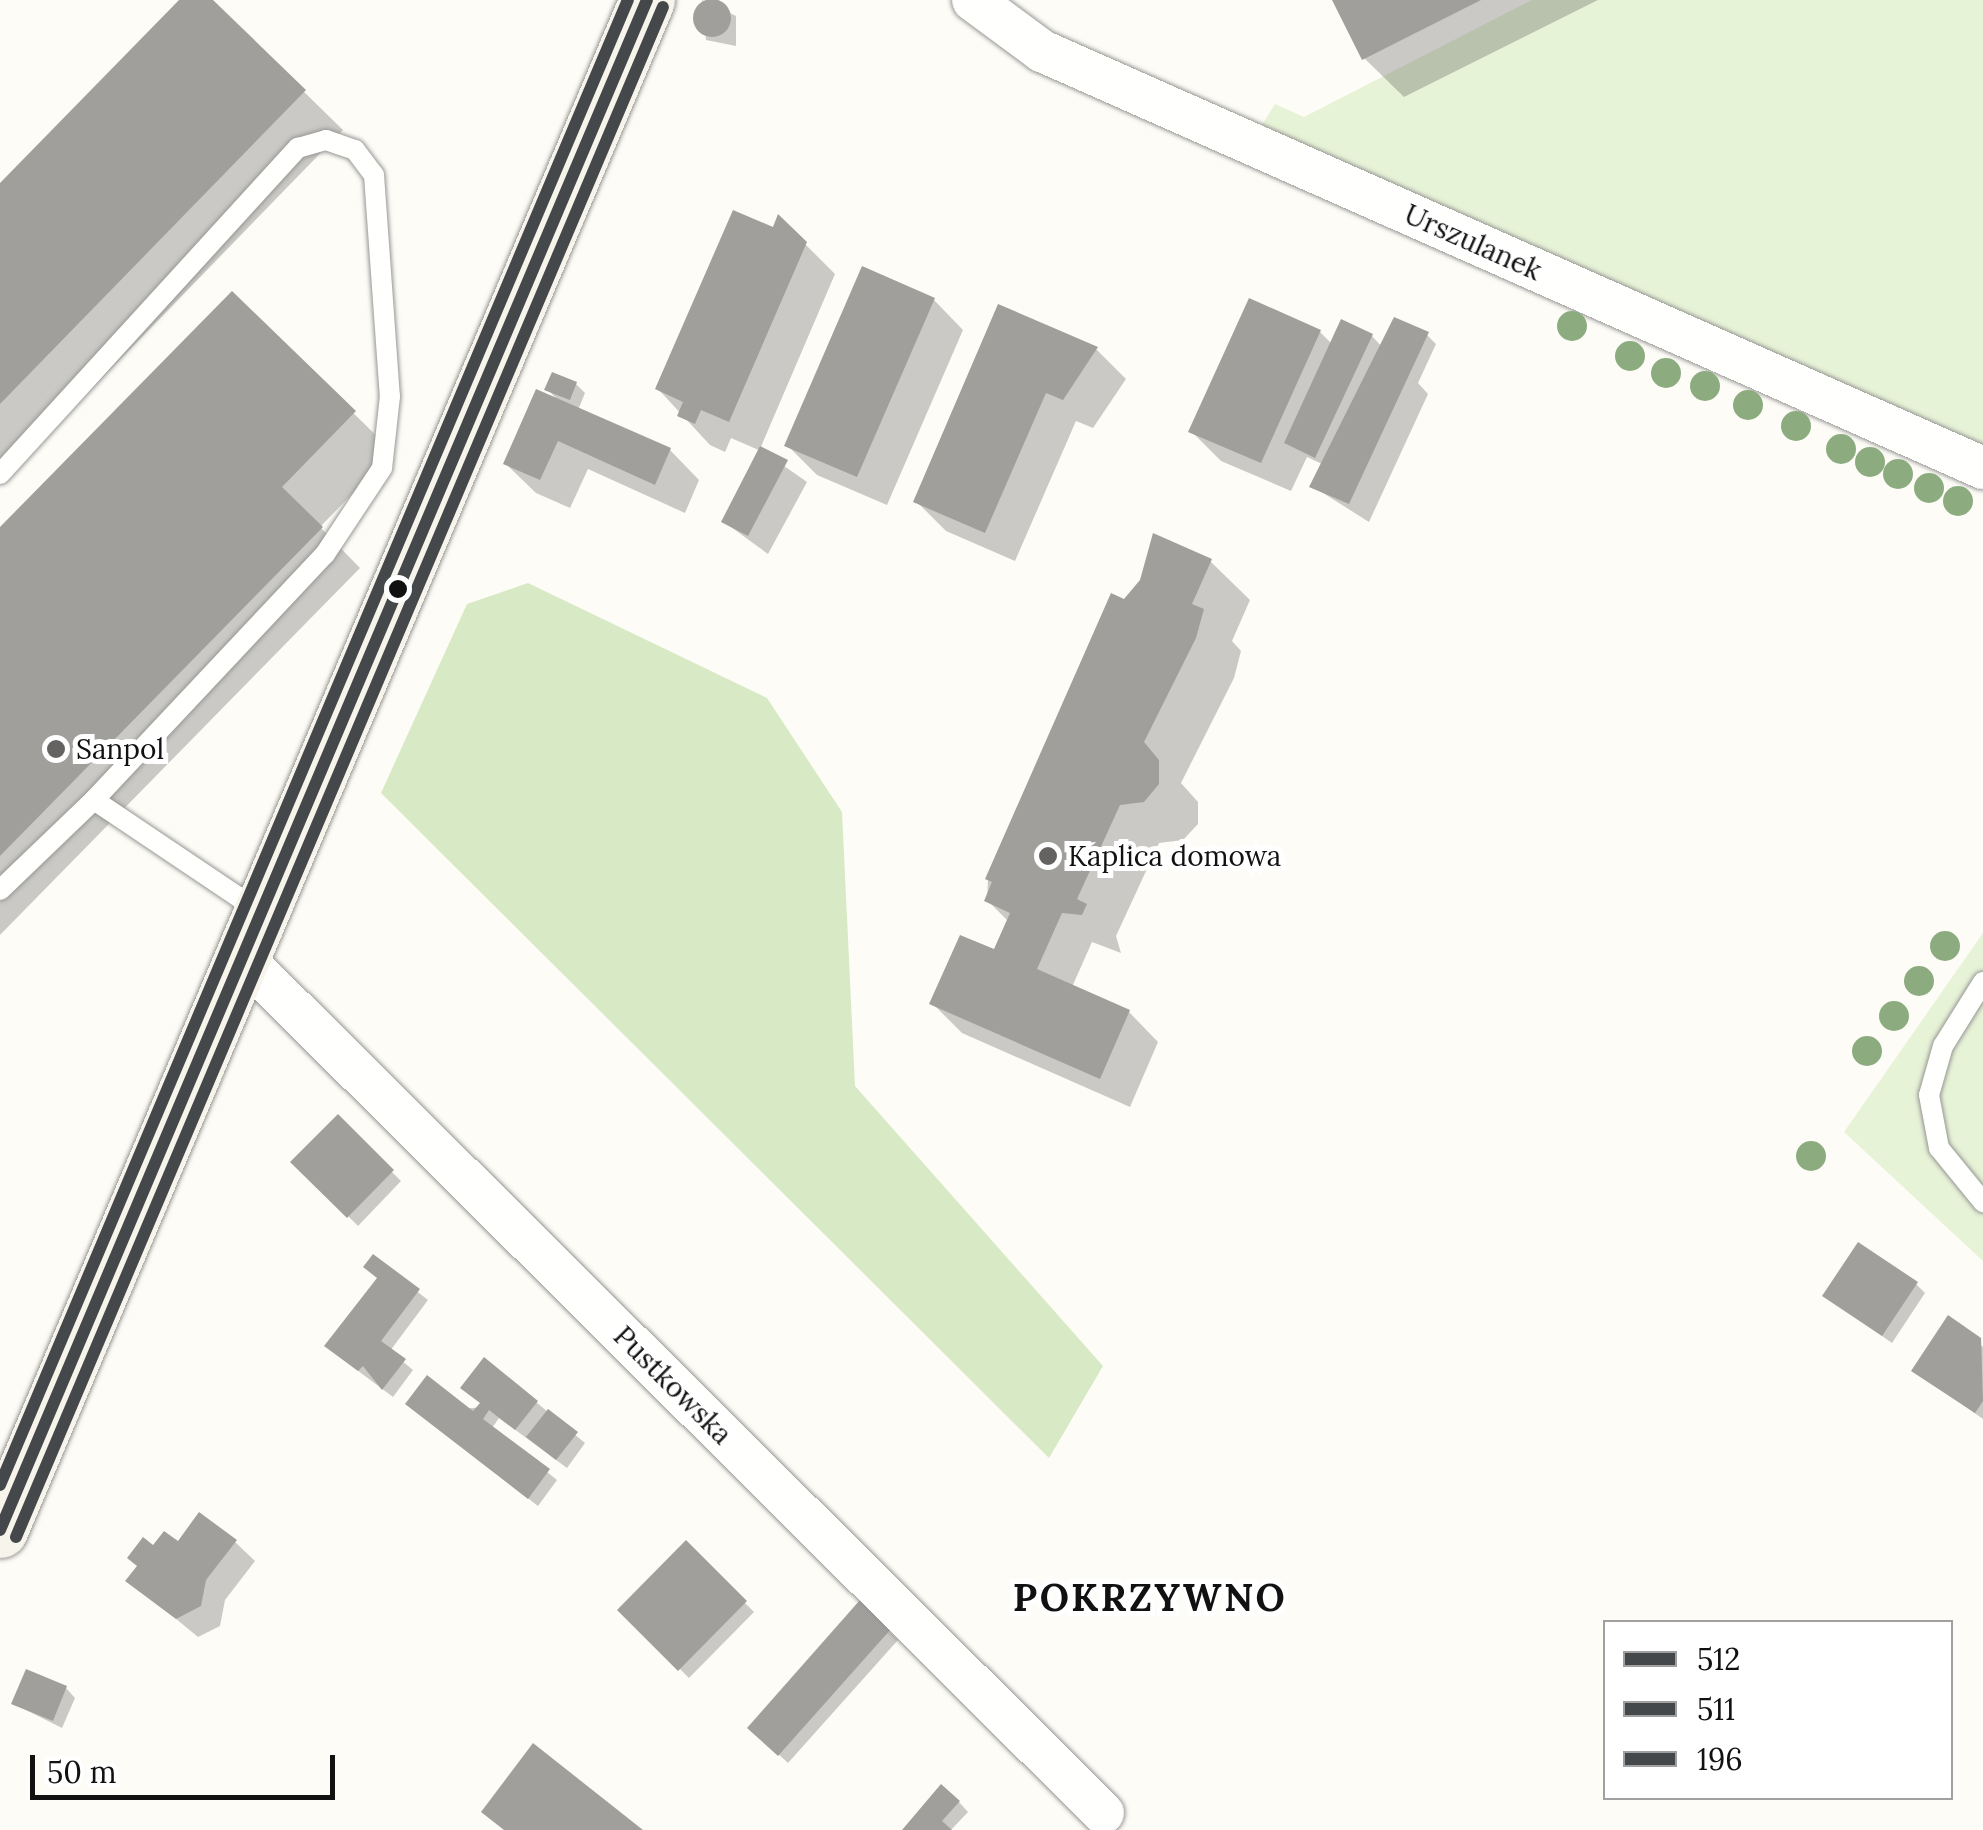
<!DOCTYPE html>
<style>
body{margin:0}
#map{position:relative;width:1983px;height:1830px;overflow:hidden;background:#fdfcf7;font-family:Lora,serif}
div>[style]{position:absolute}
.green>*{inset:0;background:#e7f3d7}
.forest>*{inset:0;background:#d8eac5}
.shadow>*{inset:0;background:#0003}
.building>*{inset:0;background:#a19f9c}
.round{border-radius:50%}
.roads{filter:drop-shadow(0 0 2px #979795) drop-shadow(0 0 2px #979795)}
.lane>*{height:20px;margin:-10px;padding:0 10px;transform-origin:10px;border-radius:10px;background:#fffffe}
.street>*{height:42px;margin:-21px;padding:0 21px;transform-origin:21px;border-radius:21px;background:#fffffe}
.secondary>*{height:55px;margin:-27.5px;padding:0 27.5px;transform-origin:27.5px;border-radius:27.5px;background:#f6f4eb}
.bus-1>*{height:12px;margin:-6px;padding:0 6px;transform-origin:6px;border-radius:6px;background:#45484a}
.bus-2>*{height:12px;margin:-6px;padding:0 6px;transform-origin:6px;border-radius:6px;background:#45484a}
.bus-3>*{height:12px;margin:-6px;padding:0 6px;transform-origin:6px;border-radius:6px;background:#45484a}
.trees>*{width:30px;height:30px;margin:-15px;border-radius:50%;background:#8cac80}
.dots>*{width:28px;height:28px;translate:-50% -50%;box-sizing:border-box;border:5px solid #fff;border-radius:50%}
span{translate:-50% -50%;white-space:nowrap;text-align:center;line-height:1.15;-webkit-text-stroke:10px #fff;paint-order:stroke}
.street-label{font-size:28px;color:#111}
.poi-label{font-size:28px;color:#111}
.left{translate:0 -50%;text-align:left}
.district-label{font-size:38px;color:#111;font-weight:700;letter-spacing:2.5px}
.legend{position:absolute;left:1603px;top:1620px;width:350px;height:180px;box-sizing:border-box;background:#fff;border:2px solid #a0a0a0;margin:0;padding:12px 18px;list-style:none;font-size:30px;color:#111}
.legend li{display:flex;align-items:center;gap:20px;height:50px}
.legend b{width:50px;border:2px solid #a0a0a0}
.scale{position:absolute;left:30px;top:1755px;width:305px;height:45px;box-sizing:border-box;border:5px solid #111;border-top:0;padding-left:12px;font-size:30px;line-height:35px;white-space:nowrap;color:#111;-webkit-text-stroke:8px #fff;paint-order:stroke}
</style>
<div id="map">
<div class="green">
<div style="clip-path:polygon(1532px 0,1983px 0,1983px 453px,1262px 125px,1275px 104px,1304px 117px)"></div>
<div style="clip-path:polygon(1983px 933px,1983px 1261px,1844px 1132px)"></div>
</div>
<div class="forest">
<div style="clip-path:polygon(528px 583px,767px 698px,842px 812px,855px 1086px,1103px 1366px,1049px 1458px,381px 793px,467px 604px)"></div>
</div>
<div class="shadow">
<div style="clip-path:polygon(182px 0,210px 0,343px 130px,0 483px,0 187px)"></div>
<div style="clip-path:polygon(702px 0,736px 16px,736px 46px,706px 40px)"></div>
<div style="clip-path:polygon(1335px 0,1598px 0,1404px 97px,1364px 58px)"></div>
<div style="clip-path:polygon(779px 218px,835px 274px,760px 449px,807px 482px,768px 554px,724px 522px,761px 451px,731px 438px,725px 452px,710px 445px,658px 389px)"></div>
<div style="clip-path:polygon(232px 294px,393px 452px,320px 527px,360px 568px,0 935px,0 531px)"></div>
<div style="clip-path:polygon(934px 300px,963px 330px,887px 505px,817px 475px,787px 445px)"></div>
<div style="clip-path:polygon(1320px 332px,1332px 344px,1372px 336px,1383px 348px,1427px 335px,1436px 344px,1418px 383px,1428px 394px,1369px 522px,1312px 486px,1322px 464px,1307px 457px,1291px 491px,1221px 461px,1191px 431px)"></div>
<div style="clip-path:polygon(1096px 349px,1126px 379px,1093px 428px,1076px 421px,1015px 561px,946px 531px,916px 501px)"></div>
<div style="clip-path:polygon(576px 384px,585px 393px,578px 410px,670px 450px,699px 480px,685px 513px,588px 469px,570px 508px,536px 493px,506px 464px,559px 401px,547px 389px)"></div>
<div style="clip-path:polygon(1210px 561px,1250px 600px,1232px 641px,1241px 651px,1234px 678px,1181px 783px,1198px 802px,1198px 824px,1183px 840px,1159px 843px,1116px 936px,1121px 953px,1092px 942px,1072px 987px,1129px 1012px,1158px 1042px,1130px 1107px,962px 1033px,932px 1003px,995px 952px,1009px 922px,987px 900px,988px 878px,1125px 602px)"></div>
<div style="clip-path:polygon(338px 1118px,401px 1181px,358px 1226px,294px 1162px)"></div>
<div style="clip-path:polygon(373px 1257px,428px 1300px,390px 1351px,413px 1370px,393px 1397px,337px 1355px,379px 1279px)"></div>
<div style="clip-path:polygon(1916px 1284px,1925px 1293px,1892px 1343px,1825px 1296px)"></div>
<div style="clip-path:polygon(1948px 1319px,1983px 1347px,1983px 1419px,1914px 1371px)"></div>
<div style="clip-path:polygon(536px 1402px,585px 1443px,567px 1468px,499px 1418px,492px 1428px,557px 1480px,538px 1506px,418px 1413px)"></div>
<div style="clip-path:polygon(235px 1542px,255px 1561px,225px 1600px,220px 1626px,198px 1637px,129px 1580px,154px 1548px)"></div>
<div style="clip-path:polygon(686px 1544px,754px 1612px,689px 1678px,621px 1610px)"></div>
<div style="clip-path:polygon(860px 1604px,898px 1640px,788px 1763px,750px 1728px)"></div>
<div style="clip-path:polygon(66px 1688px,75px 1698px,62px 1728px,14px 1704px)"></div>
<div style="clip-path:polygon(959px 1802px,968px 1812px,951px 1830px,906px 1830px)"></div>
</div>
<div class="building">
<div class="round" style="left:693px;top:-1px;width:38px;height:38px"></div>
<div style="clip-path:polygon(179px 0,213px 0,306px 90px,0 404px,0 183px)"></div>
<div style="clip-path:polygon(1332px 0,1481px 0,1362px 60px)"></div>
<div style="clip-path:polygon(733px 210px,773px 227px,778px 214px,807px 242px,729px 422px,701px 410px,695px 424px,677px 416px,683px 402px,655px 389px)"></div>
<div style="clip-path:polygon(862px 266px,935px 298px,857px 477px,784px 446px)"></div>
<div style="clip-path:polygon(232px 291px,356px 411px,282px 487px,323px 527px,0 856px,0 527px)"></div>
<div style="clip-path:polygon(1249px 298px,1321px 330px,1261px 463px,1188px 432px)"></div>
<div style="clip-path:polygon(998px 304px,1098px 347px,1063px 400px,1046px 393px,985px 533px,913px 502px)"></div>
<div style="clip-path:polygon(1394px 317px,1429px 332px,1349px 504px,1309px 487px)"></div>
<div style="clip-path:polygon(1341px 319px,1373px 334px,1315px 458px,1284px 443px)"></div>
<div style="clip-path:polygon(552px 372px,577px 382px,570px 400px,544px 390px)"></div>
<div style="clip-path:polygon(536px 389px,671px 448px,655px 485px,558px 441px,540px 480px,503px 464px)"></div>
<div style="clip-path:polygon(760px 446px,788px 460px,748px 536px,721px 522px)"></div>
<div style="clip-path:polygon(1153px 533px,1212px 559px,1192px 604px,1204px 609px,1196px 638px,1144px 742px,1159px 760px,1159px 784px,1144px 802px,1120px 805px,1077px 899px,1087px 904px,1082px 915px,1062px 913px,1037px 969px,1130px 1010px,1100px 1079px,929px 1004px,960px 935px,994px 949px,1010px 913px,984px 901px,992px 882px,985px 879px,1111px 593px,1124px 599px,1140px 580px)"></div>
<div style="clip-path:polygon(338px 1114px,394px 1170px,347px 1218px,290px 1162px)"></div>
<div style="clip-path:polygon(1858px 1242px,1918px 1282px,1882px 1336px,1822px 1296px)"></div>
<div style="clip-path:polygon(373px 1254px,420px 1289px,381px 1341px,406px 1359px,382px 1390px,363px 1366px,358px 1371px,324px 1346px,377px 1278px,363px 1267px)"></div>
<div style="clip-path:polygon(1948px 1315px,1981px 1338px,1983px 1401px,1975px 1413px,1911px 1371px)"></div>
<div style="clip-path:polygon(484px 1357px,538px 1401px,515px 1430px,489px 1410px,483px 1419px,550px 1469px,528px 1499px,405px 1404px,427px 1375px,473px 1411px,480px 1403px,460px 1388px)"></div>
<div style="clip-path:polygon(548px 1409px,578px 1432px,556px 1460px,526px 1437px)"></div>
<div style="clip-path:polygon(199px 1512px,237px 1540px,206px 1580px,201px 1606px,176px 1619px,125px 1581px,137px 1566px,127px 1558px,143px 1537px,153px 1545px,164px 1531px,178px 1541px)"></div>
<div style="clip-path:polygon(686px 1540px,747px 1601px,678px 1671px,617px 1610px)"></div>
<div style="clip-path:polygon(860px 1600px,891px 1629px,778px 1756px,747px 1728px)"></div>
<div style="clip-path:polygon(26px 1669px,67px 1686px,53px 1721px,11px 1704px)"></div>
<div style="clip-path:polygon(533px 1743px,643px 1830px,504px 1830px,481px 1812px)"></div>
<div style="clip-path:polygon(941px 1784px,960px 1801px,942px 1821px,952px 1830px,902px 1830px)"></div>
</div>
<div class="roads">
<div class="lane">
<div style="left:0;top:474px;width:442px;rotate:-47.6deg"></div>
<div style="left:298px;top:148px;width:29px;rotate:-16deg"></div>
<div style="left:326px;top:140px;width:31px;rotate:19deg"></div>
<div style="left:355px;top:150px;width:31px;rotate:53deg"></div>
<div style="left:374px;top:175px;width:222px;rotate:85.9deg"></div>
<div style="left:390px;top:396px;width:72px;rotate:96.3deg"></div>
<div style="left:382px;top:468px;width:103px;rotate:123.5deg"></div>
<div style="left:325px;top:554px;width:337px;rotate:133.2deg"></div>
<div style="left:94px;top:800px;width:199px;rotate:33.9deg"></div>
<div style="left:0;top:890px;width:130px;rotate:-43.8deg"></div>
<div style="left:1983px;top:982px;width:75px;rotate:122deg"></div>
<div style="left:1943px;top:1046px;width:51px;rotate:105.9deg"></div>
<div style="left:1929px;top:1095px;width:54px;rotate:79.3deg"></div>
<div style="left:1939px;top:1148px;width:70px;rotate:50.8deg"></div>
</div>
<div class="street">
<div style="left:973px;top:0;width:86px;rotate:36.5deg"></div>
<div style="left:1042px;top:51px;width:1029px;rotate:23.9deg"></div>
<div style="left:242px;top:957px;width:1214px;rotate:44.83deg"></div>
</div>
<div class="secondary">
<div style="left:0;top:1530px;width:1661px;rotate:-67.08deg"></div>
</div>
</div>
<div class="bus-1">
<div style="left:0;top:1530px;width:1661px;rotate:-67.08deg"></div>
</div>
<div class="bus-2">
<div style="left:16px;top:1537px;width:1661px;rotate:-67.08deg"></div>
</div>
<div class="bus-3">
<div style="left:0;top:1485px;width:1612px;rotate:-67.08deg"></div>
</div>
<div class="trees">
<div style="left:1572px;top:326px"></div>
<div style="left:1630px;top:356px"></div>
<div style="left:1666px;top:373px"></div>
<div style="left:1705px;top:386px"></div>
<div style="left:1748px;top:405px"></div>
<div style="left:1796px;top:426px"></div>
<div style="left:1841px;top:449px"></div>
<div style="left:1870px;top:462px"></div>
<div style="left:1898px;top:474px"></div>
<div style="left:1929px;top:488px"></div>
<div style="left:1958px;top:501px"></div>
<div style="left:1945px;top:946px"></div>
<div style="left:1919px;top:981px"></div>
<div style="left:1894px;top:1016px"></div>
<div style="left:1867px;top:1051px"></div>
<div style="left:1811px;top:1156px"></div>
</div>
<div class="dots">
<div style="left:398px;top:589px;background:#111"></div>
<div style="left:56px;top:749px;background:#646362"></div>
<div style="left:1048px;top:856px;background:#646362"></div>
</div>
<div class="street-label">
<span style="left:1473px;top:242px;rotate:24deg">Urszulanek</span>
<span style="left:673px;top:1385px;rotate:45deg">Pustkowska</span>
</div>
<div class="poi-label">
<span class="left" style="left:76px;top:749px">Sanpol</span>
<span class="left" style="left:1068px;top:856px">Kaplica domowa</span>
</div>
<div class="district-label">
<span style="left:1150px;top:1598px">POKRZYWNO</span>
</div>
<ul class="legend">
<li><b style="height:12px;background:#45484a"></b>512</li>
<li><b style="height:12px;background:#45484a"></b>511</li>
<li><b style="height:12px;background:#45484a"></b>196</li>
</ul>
<div class="scale">50 m</div>
</div>
